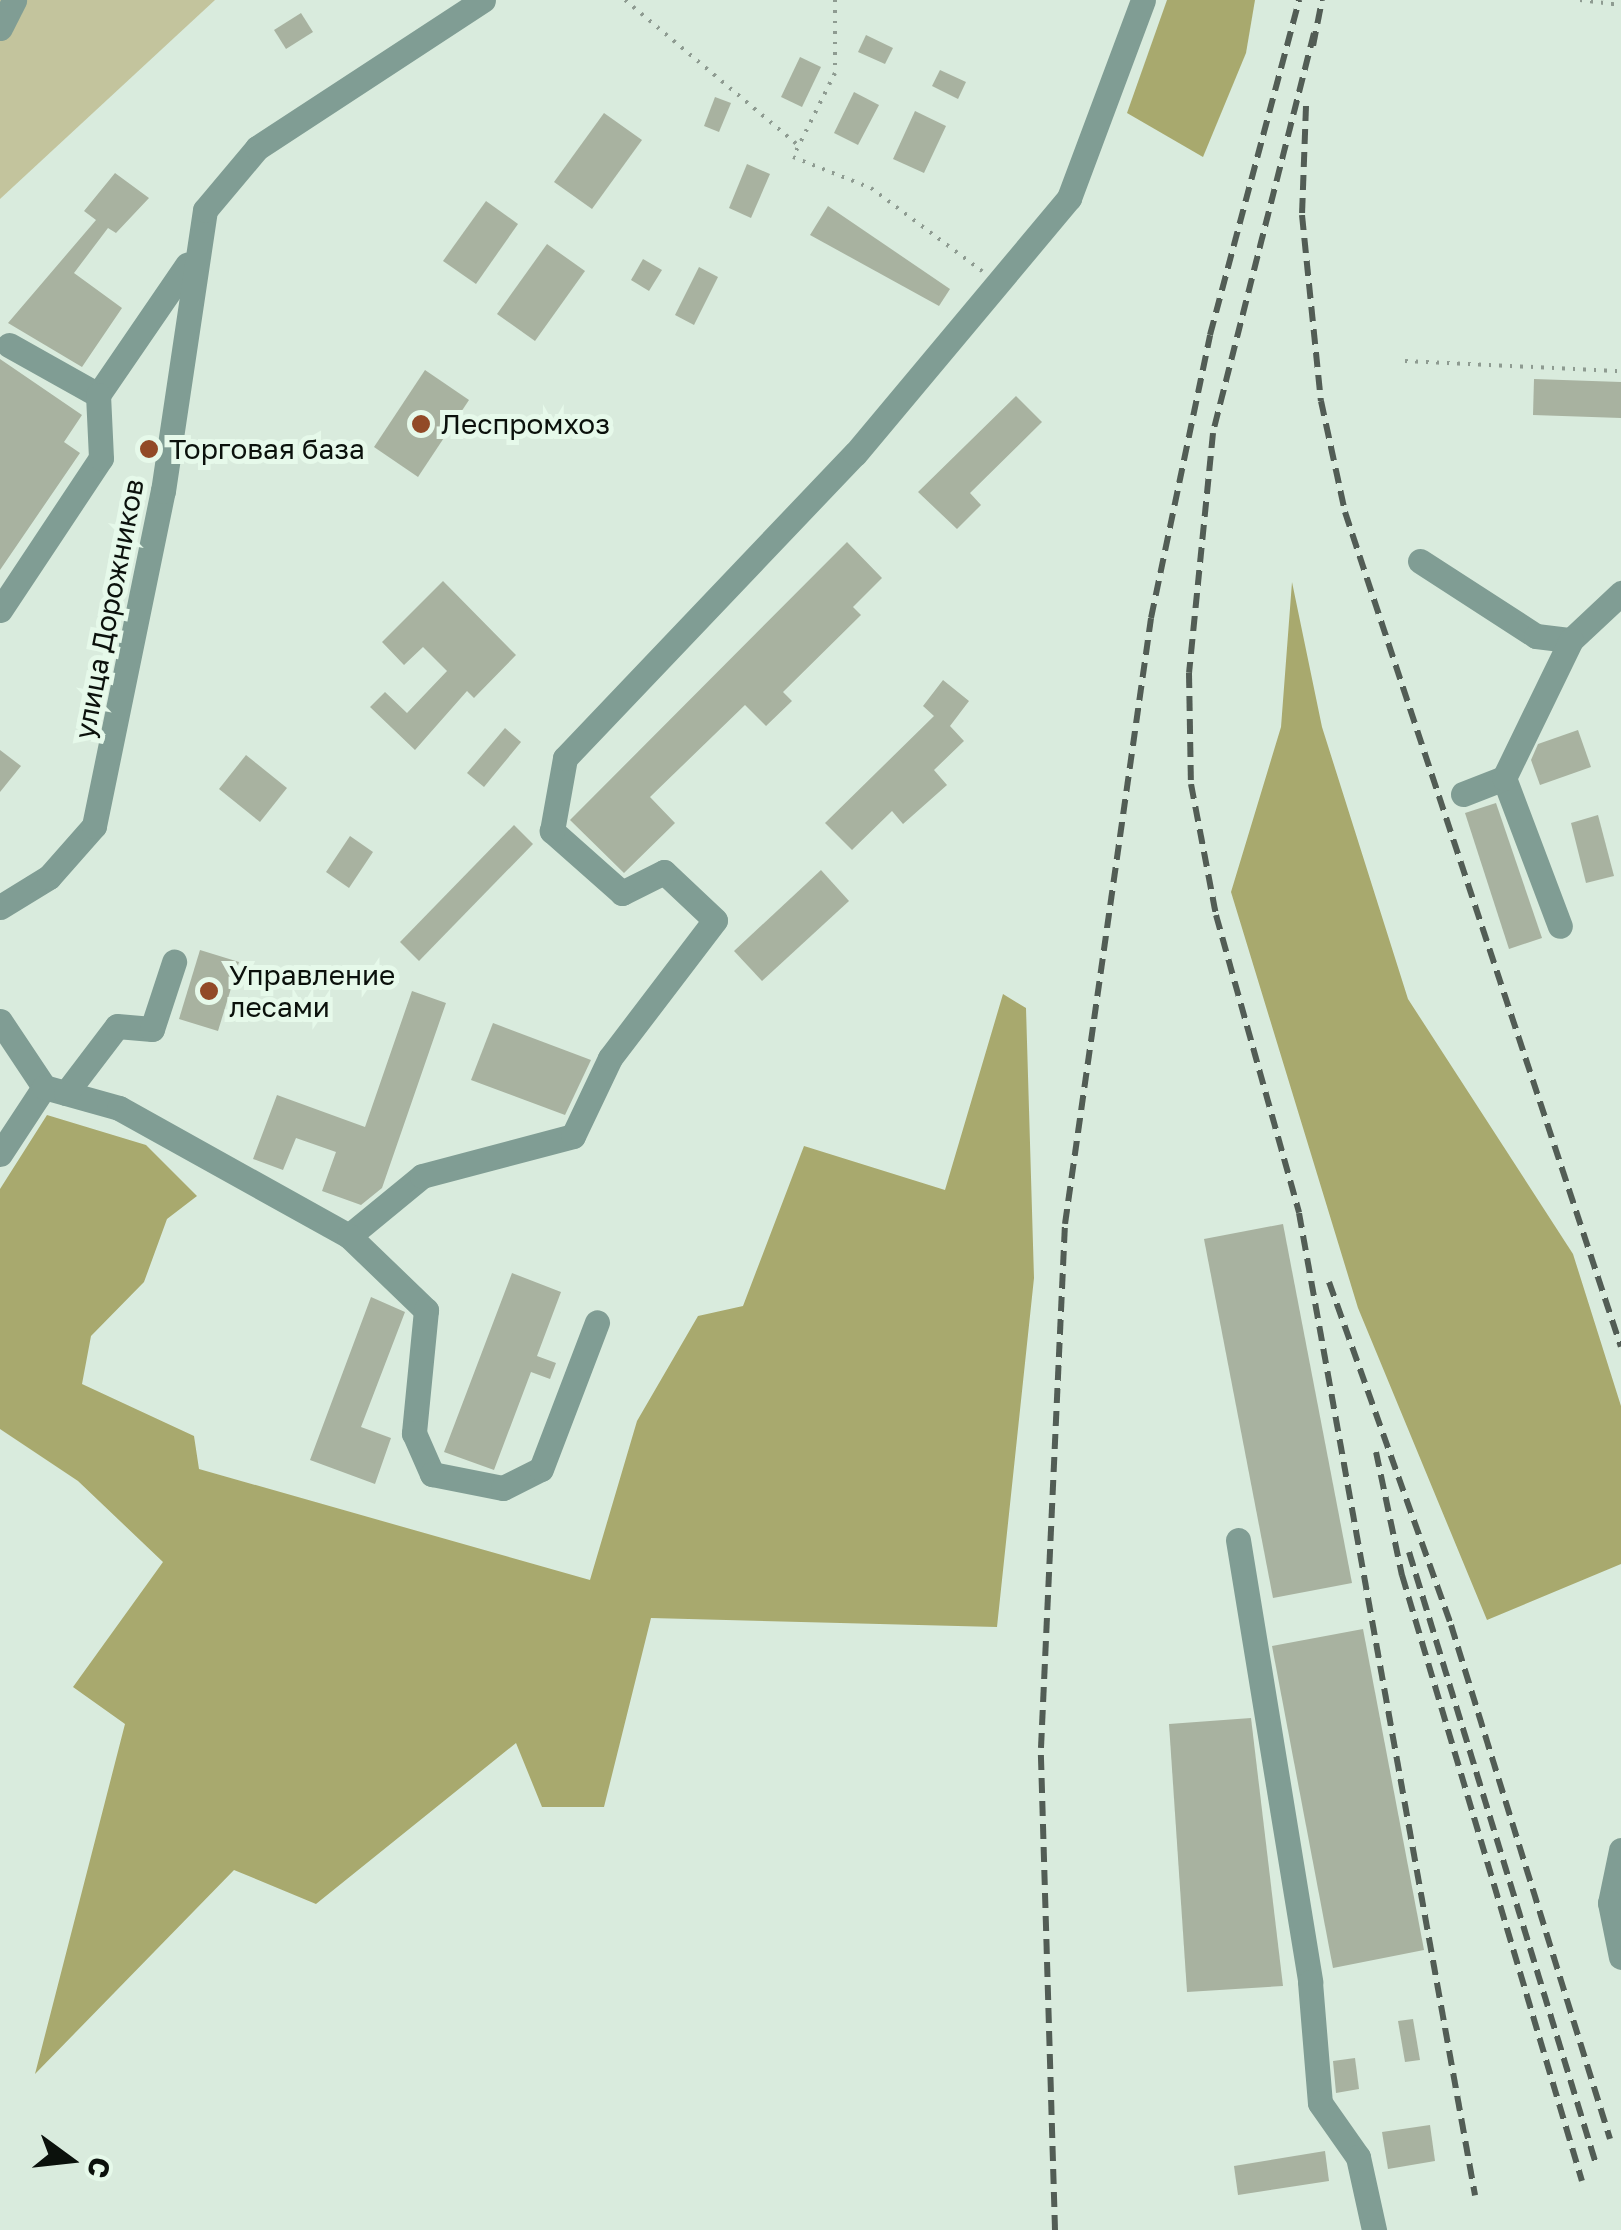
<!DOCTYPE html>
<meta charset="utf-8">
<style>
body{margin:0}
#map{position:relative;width:1621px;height:2230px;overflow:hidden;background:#d9ebdd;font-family:"Golos Text",sans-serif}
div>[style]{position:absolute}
.green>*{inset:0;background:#c3c49d}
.forest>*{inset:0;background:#a8a96e}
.building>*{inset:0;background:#a8b2a0}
.path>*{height:4px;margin-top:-2px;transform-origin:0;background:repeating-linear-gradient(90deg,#8e9b91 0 2.5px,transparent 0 10.5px)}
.minor>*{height:25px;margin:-12.5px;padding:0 12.5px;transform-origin:12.5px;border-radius:12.5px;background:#809d94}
.rail>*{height:6px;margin-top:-3px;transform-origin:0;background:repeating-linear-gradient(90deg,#525d55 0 15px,transparent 0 23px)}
.dots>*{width:28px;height:28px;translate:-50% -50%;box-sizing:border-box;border:5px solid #e6f9ea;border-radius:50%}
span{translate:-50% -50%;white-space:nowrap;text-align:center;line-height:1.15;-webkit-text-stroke:10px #e6f9ea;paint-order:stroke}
.poi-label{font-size:28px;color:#0b110c}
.left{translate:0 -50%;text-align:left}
.street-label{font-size:28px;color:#0b110c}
.north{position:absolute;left:20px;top:2110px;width:100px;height:100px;-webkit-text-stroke:8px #e6f9ea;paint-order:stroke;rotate:105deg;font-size:28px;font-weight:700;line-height:40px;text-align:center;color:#0b110c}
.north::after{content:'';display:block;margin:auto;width:35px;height:45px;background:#0b110c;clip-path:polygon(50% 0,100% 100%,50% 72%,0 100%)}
</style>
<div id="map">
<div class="green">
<div style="clip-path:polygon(0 0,215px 0,0 199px)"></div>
</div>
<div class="forest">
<div style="clip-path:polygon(1167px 0,1255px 0,1246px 53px,1203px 157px,1127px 113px)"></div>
<div style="clip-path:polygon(1292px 582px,1322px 727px,1408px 999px,1573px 1254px,1621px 1406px,1621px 1564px,1487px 1620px,1358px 1308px,1231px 892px,1281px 727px)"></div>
<div style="clip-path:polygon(1003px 994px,1026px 1008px,1034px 1278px,997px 1627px,651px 1618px,604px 1807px,542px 1807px,516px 1743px,316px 1904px,234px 1870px,35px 2074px,125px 1724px,73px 1687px,163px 1562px,78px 1481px,0 1429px,0 1189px,47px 1115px,146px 1145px,197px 1196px,167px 1219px,144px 1282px,91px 1336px,82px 1384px,194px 1436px,199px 1469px,590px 1580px,637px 1421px,698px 1316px,743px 1306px,804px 1146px,945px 1190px)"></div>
</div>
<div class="building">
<div style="clip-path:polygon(301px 13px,313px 32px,286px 49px,274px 30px)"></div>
<div style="clip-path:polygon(866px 35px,893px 48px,885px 64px,858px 52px)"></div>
<div style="clip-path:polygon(800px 57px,821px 67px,802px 107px,781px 97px)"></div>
<div style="clip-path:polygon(940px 70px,966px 82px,958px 99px,932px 86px)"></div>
<div style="clip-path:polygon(854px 92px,879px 105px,858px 145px,834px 133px)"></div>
<div style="clip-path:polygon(715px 97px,731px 103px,719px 132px,704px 126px)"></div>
<div style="clip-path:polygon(915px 111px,946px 126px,924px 173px,893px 159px)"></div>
<div style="clip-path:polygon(604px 113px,642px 140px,592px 209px,554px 182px)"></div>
<div style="clip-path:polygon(747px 164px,770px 174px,751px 218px,729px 208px)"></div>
<div style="clip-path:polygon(115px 173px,149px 198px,116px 233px,108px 228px,74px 273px,122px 308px,82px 367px,8px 323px,96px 220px,84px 211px)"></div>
<div style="clip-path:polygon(486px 201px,518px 224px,476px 284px,443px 261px)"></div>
<div style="clip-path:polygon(828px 206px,950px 289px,939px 306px,810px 235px)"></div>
<div style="clip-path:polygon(547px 244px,585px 271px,535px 341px,497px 314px)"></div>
<div style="clip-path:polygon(643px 259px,662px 270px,649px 291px,631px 280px)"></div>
<div style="clip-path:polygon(699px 267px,718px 277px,694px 325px,675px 315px)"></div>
<div style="clip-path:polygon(0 359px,82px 415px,64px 442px,80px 453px,0 570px)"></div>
<div style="clip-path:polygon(425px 370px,469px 400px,418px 477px,374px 447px)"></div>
<div style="clip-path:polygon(1534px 379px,1621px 382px,1621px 418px,1533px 415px)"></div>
<div style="clip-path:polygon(1016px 396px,1042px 422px,970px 493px,981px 505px,957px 529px,918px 492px)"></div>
<div style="clip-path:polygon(847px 542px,882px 578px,853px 607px,861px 615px,783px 692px,792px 701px,766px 726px,745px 705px,650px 797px,675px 823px,624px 873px,570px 820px)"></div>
<div style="clip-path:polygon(443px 581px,516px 655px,474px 698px,467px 691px,415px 750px,370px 707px,385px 692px,407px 713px,447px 671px,423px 647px,404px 665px,382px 642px)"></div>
<div style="clip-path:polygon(943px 680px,969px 701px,950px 726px,964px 741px,934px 770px,947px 785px,903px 824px,892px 811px,852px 850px,825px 823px,934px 716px,923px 706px)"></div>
<div style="clip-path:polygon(505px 728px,521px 742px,484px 787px,467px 773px)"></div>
<div style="clip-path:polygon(1578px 730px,1591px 767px,1540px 785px,1531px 760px,1538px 744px)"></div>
<div style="clip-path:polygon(0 750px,21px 766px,0 792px)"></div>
<div style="clip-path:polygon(246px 755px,287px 788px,260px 822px,219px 789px)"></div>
<div style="clip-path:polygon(1496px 803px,1542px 938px,1509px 949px,1465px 813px)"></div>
<div style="clip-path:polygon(1598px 815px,1614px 876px,1586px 883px,1571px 823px)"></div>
<div style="clip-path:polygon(514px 825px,533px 844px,419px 961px,400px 942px)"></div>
<div style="clip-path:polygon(350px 836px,373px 852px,349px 888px,326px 872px)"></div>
<div style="clip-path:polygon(821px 870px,849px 901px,762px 981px,734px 951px)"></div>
<div style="clip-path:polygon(200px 950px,239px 962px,218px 1031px,179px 1019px)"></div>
<div style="clip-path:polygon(412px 991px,446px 1003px,382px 1188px,361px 1205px,322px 1191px,336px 1152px,296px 1138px,283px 1170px,253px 1159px,277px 1095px,365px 1127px)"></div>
<div style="clip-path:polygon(493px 1023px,591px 1060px,565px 1115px,471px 1080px)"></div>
<div style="clip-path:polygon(1283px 1224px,1352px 1583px,1273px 1598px,1204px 1239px)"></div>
<div style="clip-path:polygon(512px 1273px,561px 1292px,537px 1356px,556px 1363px,550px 1379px,531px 1372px,494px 1470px,444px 1452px)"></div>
<div style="clip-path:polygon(371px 1297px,405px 1312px,361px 1427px,391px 1438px,375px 1484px,310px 1460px)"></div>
<div style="clip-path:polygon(1363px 1629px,1424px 1950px,1333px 1968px,1272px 1646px)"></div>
<div style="clip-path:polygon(1251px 1718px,1283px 1986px,1187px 1992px,1169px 1724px)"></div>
<div style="clip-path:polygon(1413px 2019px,1420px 2060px,1405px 2062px,1398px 2021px)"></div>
<div style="clip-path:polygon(1355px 2058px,1359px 2089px,1336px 2093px,1333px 2061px)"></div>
<div style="clip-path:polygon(1430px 2125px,1435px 2161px,1388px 2169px,1382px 2132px)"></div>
<div style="clip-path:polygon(1325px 2151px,1329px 2181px,1238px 2195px,1234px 2166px)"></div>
</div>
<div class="path">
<div style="left:625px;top:0;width:226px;rotate:40deg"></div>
<div style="left:835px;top:0;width:73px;rotate:90deg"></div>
<div style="left:835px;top:73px;width:94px;rotate:116.6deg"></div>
<div style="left:793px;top:157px;width:84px;rotate:21.7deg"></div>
<div style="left:871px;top:188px;width:139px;rotate:36.8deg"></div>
<div style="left:1580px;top:0;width:41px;rotate:7deg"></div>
<div style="left:1405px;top:361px;width:216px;rotate:2.7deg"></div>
</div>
<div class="minor">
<div style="left:0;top:28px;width:31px;rotate:-63deg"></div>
<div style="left:9px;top:345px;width:102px;rotate:29.3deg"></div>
<div style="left:98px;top:395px;width:158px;rotate:-55.6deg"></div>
<div style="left:1420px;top:561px;width:138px;rotate:32.9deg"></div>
<div style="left:1536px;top:636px;width:35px;rotate:7deg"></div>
<div style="left:1571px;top:640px;width:69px;rotate:-43.2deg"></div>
<div style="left:0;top:610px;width:182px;rotate:-56.4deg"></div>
<div style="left:101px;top:458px;width:63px;rotate:-92.7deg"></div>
<div style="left:1504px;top:778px;width:158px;rotate:69.3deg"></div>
<div style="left:1463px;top:794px;width:44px;rotate:-21.3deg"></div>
<div style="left:1504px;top:778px;width:153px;rotate:-64.1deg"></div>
<div style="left:0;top:907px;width:57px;rotate:-31.5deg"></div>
<div style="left:49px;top:877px;width:68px;rotate:-48.6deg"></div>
<div style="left:94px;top:826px;width:342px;rotate:-78.4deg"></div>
<div style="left:163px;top:491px;width:284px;rotate:-81.5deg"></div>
<div style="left:205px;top:210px;width:81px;rotate:-50deg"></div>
<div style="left:257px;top:148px;width:270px;rotate:-33.2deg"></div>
<div style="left:0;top:1021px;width:79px;rotate:56.3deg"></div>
<div style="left:44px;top:1087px;width:80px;rotate:123.3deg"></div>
<div style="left:44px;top:1087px;width:78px;rotate:15.6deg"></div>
<div style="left:119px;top:1108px;width:263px;rotate:29.1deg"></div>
<div style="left:349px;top:1236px;width:94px;rotate:-39.4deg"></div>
<div style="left:422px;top:1176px;width:156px;rotate:-14.8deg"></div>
<div style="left:573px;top:1136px;width:86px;rotate:-64.6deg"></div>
<div style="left:610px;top:1058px;width:173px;rotate:-52.7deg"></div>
<div style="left:715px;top:920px;width:70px;rotate:-136.7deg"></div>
<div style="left:664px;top:872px;width:47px;rotate:153.4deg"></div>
<div style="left:622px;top:893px;width:94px;rotate:-138.5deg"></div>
<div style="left:552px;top:831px;width:74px;rotate:-79.9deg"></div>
<div style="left:565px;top:758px;width:420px;rotate:-46.4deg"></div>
<div style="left:855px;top:454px;width:334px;rotate:-50.1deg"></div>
<div style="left:1069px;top:198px;width:211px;rotate:-69.5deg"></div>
<div style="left:66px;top:1093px;width:84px;rotate:-52.7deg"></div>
<div style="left:117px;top:1026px;width:35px;rotate:5deg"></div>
<div style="left:152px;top:1029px;width:71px;rotate:-71.8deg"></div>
<div style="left:349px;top:1236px;width:107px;rotate:43.9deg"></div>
<div style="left:426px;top:1310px;width:124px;rotate:95.6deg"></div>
<div style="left:414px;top:1433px;width:45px;rotate:66.3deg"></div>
<div style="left:432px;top:1474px;width:72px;rotate:11.2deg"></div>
<div style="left:503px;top:1488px;width:42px;rotate:-26.6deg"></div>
<div style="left:541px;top:1469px;width:157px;rotate:-69.1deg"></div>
<div style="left:1238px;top:1540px;width:448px;rotate:80.7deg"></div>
<div style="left:1310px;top:1982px;width:121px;rotate:85.3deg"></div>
<div style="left:1320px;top:2103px;width:66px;rotate:54.9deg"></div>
<div style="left:1358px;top:2157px;width:75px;rotate:77.6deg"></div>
<div style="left:1621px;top:1850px;width:54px;rotate:101.7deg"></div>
<div style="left:1610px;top:1903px;width:55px;rotate:78.5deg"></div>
</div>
<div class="rail">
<div style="left:1314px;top:33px;width:413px;rotate:104.2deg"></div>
<div style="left:1213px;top:433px;width:241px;rotate:95.7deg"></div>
<div style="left:1189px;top:673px;width:111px;rotate:89deg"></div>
<div style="left:1191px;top:784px;width:133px;rotate:79.2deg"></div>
<div style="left:1216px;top:915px;width:309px;rotate:74.4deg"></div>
<div style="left:1299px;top:1213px;width:998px;rotate:79.84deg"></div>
<div style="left:1313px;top:46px;width:47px;rotate:-78.9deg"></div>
<div style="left:1306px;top:106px;width:109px;rotate:92.1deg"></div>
<div style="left:1302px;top:215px;width:187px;rotate:84.2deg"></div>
<div style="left:1321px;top:401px;width:114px;rotate:77.8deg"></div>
<div style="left:1345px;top:512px;width:879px;rotate:71.71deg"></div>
<div style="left:1329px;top:1282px;width:364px;rotate:70.4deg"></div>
<div style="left:1451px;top:1625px;width:538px;rotate:72.81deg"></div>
<div style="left:1376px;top:1452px;width:126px;rotate:78.1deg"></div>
<div style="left:1402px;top:1575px;width:632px;rotate:73.46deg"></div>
<div style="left:1409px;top:1552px;width:640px;rotate:73.01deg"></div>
<div style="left:1055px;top:2230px;width:482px;rotate:-91.7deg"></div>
<div style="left:1041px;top:1748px;width:525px;rotate:-87.38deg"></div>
<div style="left:1065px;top:1224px;width:612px;rotate:-81.92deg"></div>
<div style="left:1151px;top:618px;width:289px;rotate:-78.2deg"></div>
<div style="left:1210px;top:335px;width:347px;rotate:-75.1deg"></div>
</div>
<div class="dots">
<div style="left:421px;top:424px;background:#924a27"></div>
<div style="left:149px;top:449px;background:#924a27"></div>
<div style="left:209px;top:991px;background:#924a27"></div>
</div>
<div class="poi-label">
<span class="left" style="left:441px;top:424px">Леспромхоз</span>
<span class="left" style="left:169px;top:449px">Торговая база</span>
<span class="left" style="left:229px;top:991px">Управление<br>лесами</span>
</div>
<div class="street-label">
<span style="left:109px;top:609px;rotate:-79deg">улица Дорожников</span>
</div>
<div class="north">С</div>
</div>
